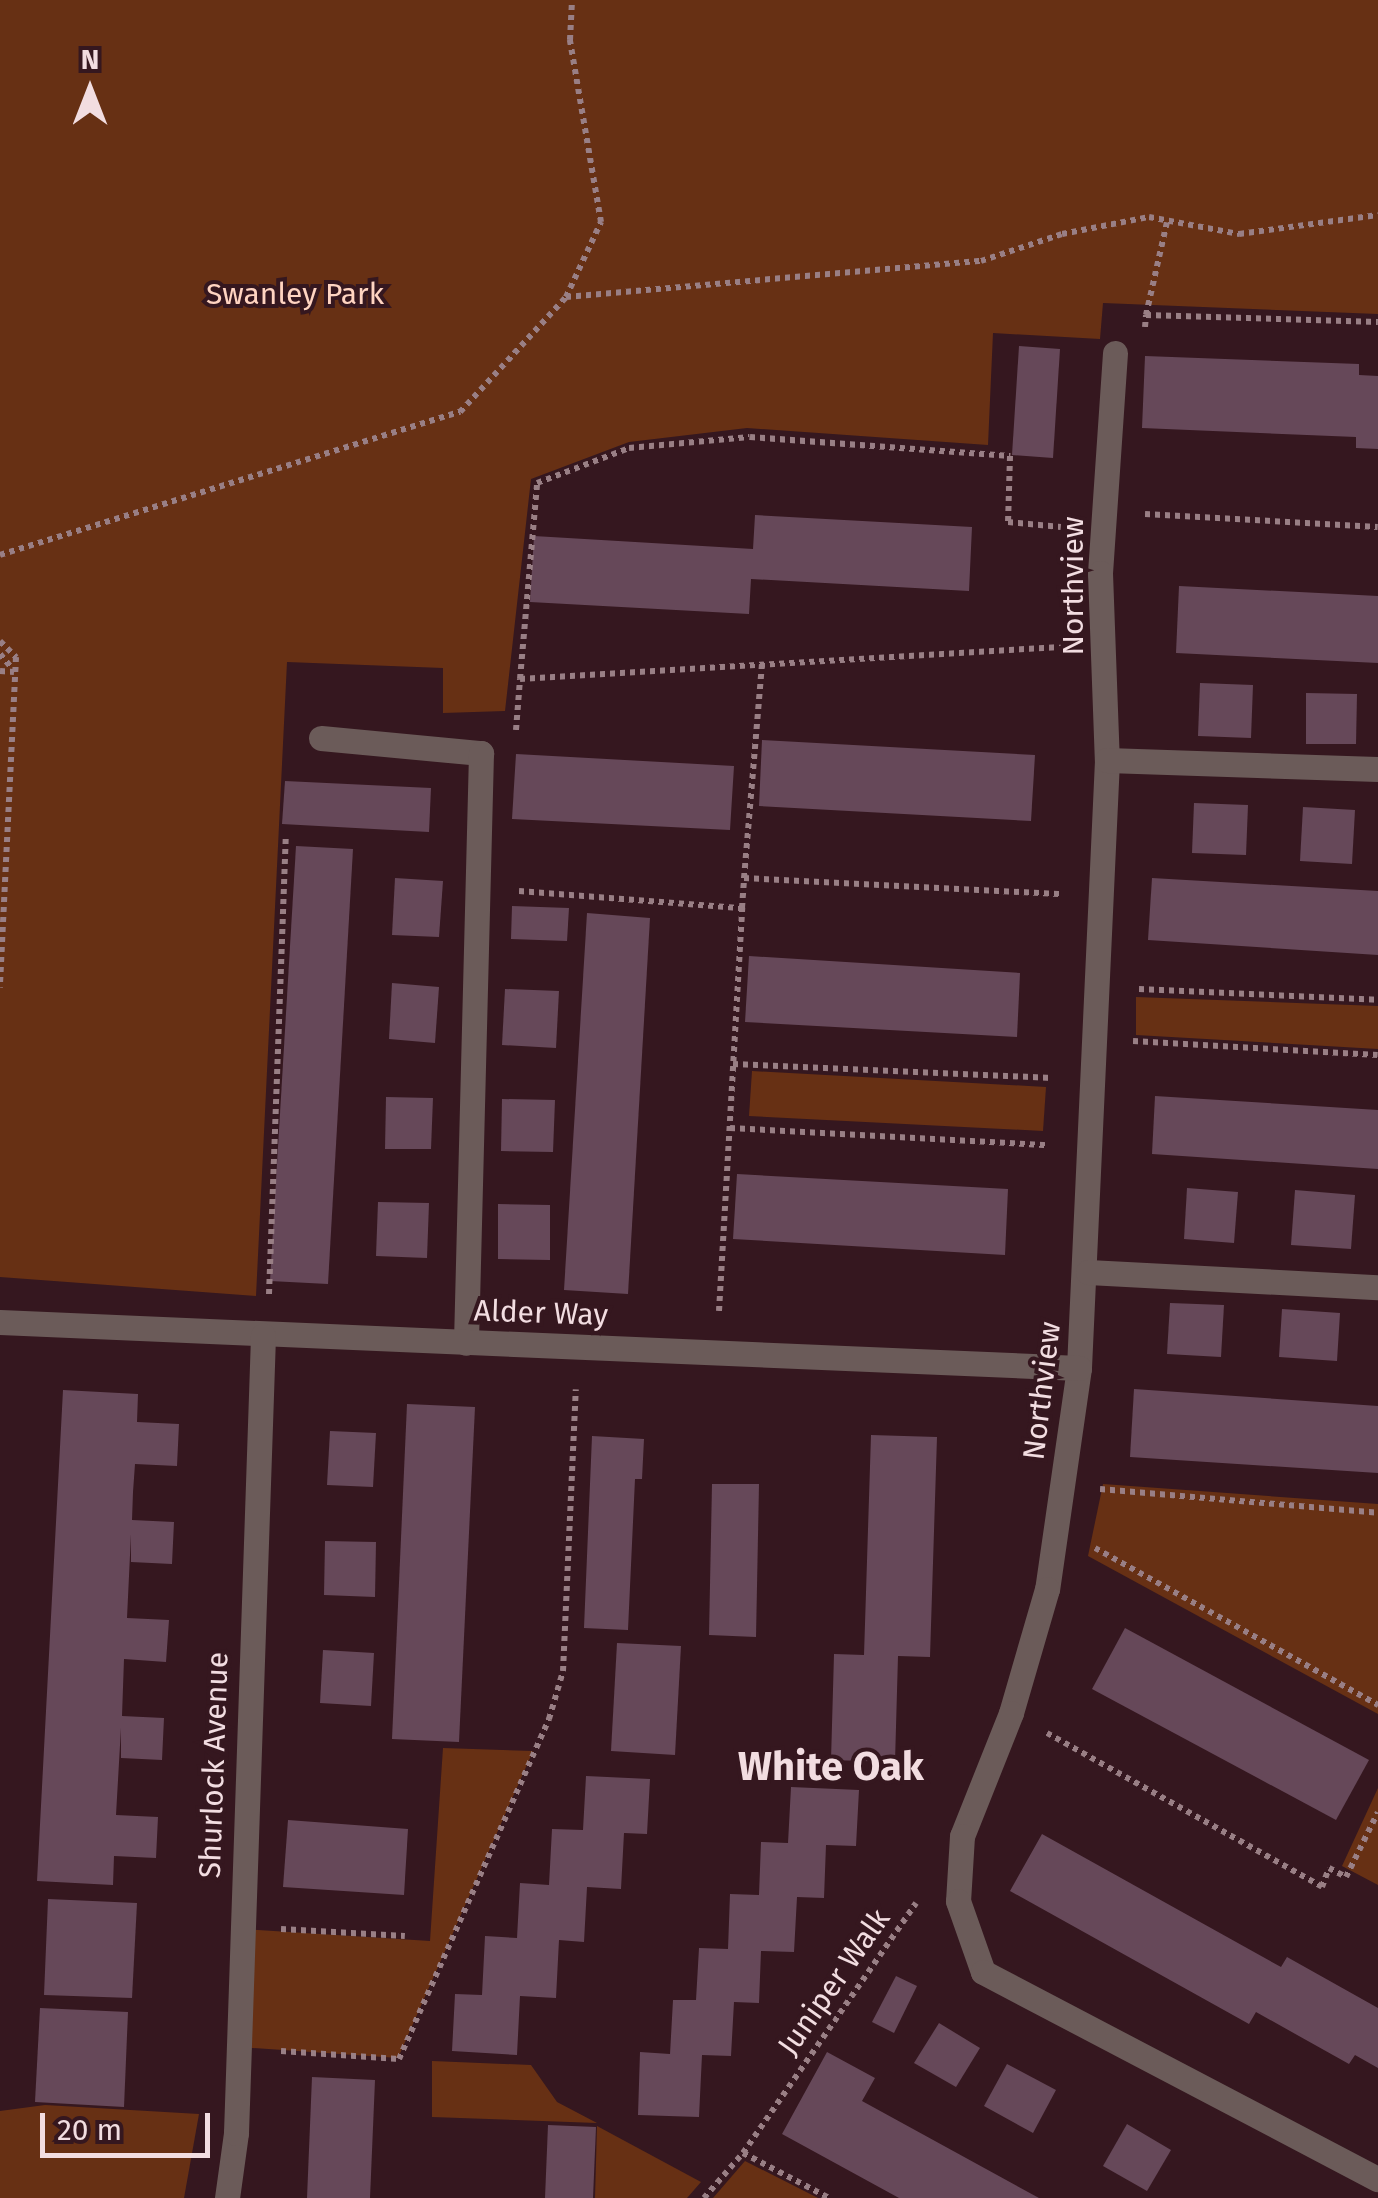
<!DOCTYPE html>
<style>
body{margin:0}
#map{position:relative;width:1378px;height:2198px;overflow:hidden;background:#35171f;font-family:"Fira Sans",sans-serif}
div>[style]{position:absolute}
.green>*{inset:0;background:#673014}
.building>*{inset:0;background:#664859}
.path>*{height:6px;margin-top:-3px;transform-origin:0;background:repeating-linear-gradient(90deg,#997f85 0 5px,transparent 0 10px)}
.minor>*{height:25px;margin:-12.5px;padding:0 12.5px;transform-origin:12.5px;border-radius:12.5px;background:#6b5b59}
span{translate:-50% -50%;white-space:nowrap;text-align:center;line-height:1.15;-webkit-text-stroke:8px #35171f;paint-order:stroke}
.park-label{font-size:30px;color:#ffd4c1}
.street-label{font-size:30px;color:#f2dde1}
.district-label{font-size:40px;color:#f2dde1;font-weight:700}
.north{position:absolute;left:40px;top:40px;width:100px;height:100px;-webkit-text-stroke:8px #35171f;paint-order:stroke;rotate:0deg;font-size:28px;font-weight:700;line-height:40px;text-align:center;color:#f2dde1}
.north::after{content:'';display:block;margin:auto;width:35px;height:45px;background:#f2dde1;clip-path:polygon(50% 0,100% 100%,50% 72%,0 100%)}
.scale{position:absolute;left:40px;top:2113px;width:170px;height:45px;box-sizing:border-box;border:5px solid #f2dde1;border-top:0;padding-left:12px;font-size:30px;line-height:35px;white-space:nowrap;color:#f2dde1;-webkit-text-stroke:8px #35171f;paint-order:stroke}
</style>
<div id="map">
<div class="green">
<div style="clip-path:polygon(0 0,1378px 0,1378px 314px,1103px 303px,1100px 339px,993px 333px,988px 445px,747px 428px,629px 442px,531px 479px,505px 711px,443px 713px,443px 668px,287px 662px,256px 1296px,0 1277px)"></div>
<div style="clip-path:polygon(1136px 997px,1378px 1006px,1378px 1049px,1136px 1035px)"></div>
<div style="clip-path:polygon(752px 1071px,1046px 1087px,1043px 1131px,749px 1116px)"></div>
<div style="clip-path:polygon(1103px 1484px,1378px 1504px,1378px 1714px,1088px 1556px)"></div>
<div style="clip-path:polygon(443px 1748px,533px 1751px,398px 2058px,238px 2047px,242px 1929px,430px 1941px)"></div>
<div style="clip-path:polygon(1378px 1788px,1378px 1885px,1342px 1866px)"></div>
<div style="clip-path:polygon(432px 2061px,531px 2065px,557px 2102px,597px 2123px,432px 2117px)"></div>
<div style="clip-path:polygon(45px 2105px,199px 2114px,184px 2198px,0 2198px,0 2111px)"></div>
<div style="clip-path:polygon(597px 2126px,701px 2182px,687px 2198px,595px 2198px)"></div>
<div style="clip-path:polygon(745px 2161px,818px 2198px,713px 2198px)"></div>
</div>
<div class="building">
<div style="clip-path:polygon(1019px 346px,1060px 349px,1053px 458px,1012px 455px)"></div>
<div style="clip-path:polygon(1145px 356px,1359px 364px,1359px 375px,1378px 376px,1378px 449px,1356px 448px,1356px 437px,1142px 428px)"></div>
<div style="clip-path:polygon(755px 515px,972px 527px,969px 591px,751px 579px,749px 614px,530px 602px,534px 536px,753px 549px)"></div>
<div style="clip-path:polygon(1179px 586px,1378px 596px,1378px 663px,1176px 653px)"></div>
<div style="clip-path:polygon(1200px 683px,1253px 685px,1251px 738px,1198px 736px)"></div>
<div style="clip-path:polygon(1306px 693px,1357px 694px,1356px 744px,1306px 744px)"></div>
<div style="clip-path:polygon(762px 740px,1035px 755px,1031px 821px,759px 806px)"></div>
<div style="clip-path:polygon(516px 754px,734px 766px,730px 830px,512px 819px)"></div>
<div style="clip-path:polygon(285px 781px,431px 788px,429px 832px,282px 824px)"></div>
<div style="clip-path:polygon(1194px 803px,1248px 805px,1246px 855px,1192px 853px)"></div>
<div style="clip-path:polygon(1303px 807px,1355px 810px,1352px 864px,1300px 861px)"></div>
<div style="clip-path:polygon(296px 846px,353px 849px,328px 1284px,270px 1281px)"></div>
<div style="clip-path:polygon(395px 878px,443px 881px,439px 937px,392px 935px)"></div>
<div style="clip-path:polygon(1152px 878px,1378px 891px,1378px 955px,1148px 940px)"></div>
<div style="clip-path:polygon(512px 906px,569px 908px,567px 941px,511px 939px)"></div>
<div style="clip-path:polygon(587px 913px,650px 918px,628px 1294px,564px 1290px)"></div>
<div style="clip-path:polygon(749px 956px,1020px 973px,1017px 1037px,745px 1022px)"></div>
<div style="clip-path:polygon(392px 983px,439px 987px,435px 1043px,389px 1039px)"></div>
<div style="clip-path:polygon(505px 989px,559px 991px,556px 1048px,502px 1045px)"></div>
<div style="clip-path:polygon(1155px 1096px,1378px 1110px,1378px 1169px,1152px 1154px)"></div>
<div style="clip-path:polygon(386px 1097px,433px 1098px,431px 1149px,385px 1149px)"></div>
<div style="clip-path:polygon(502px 1099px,555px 1100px,553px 1152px,501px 1151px)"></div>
<div style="clip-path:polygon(737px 1174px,1008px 1189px,1005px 1255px,733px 1239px)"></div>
<div style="clip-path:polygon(1187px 1188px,1238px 1192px,1234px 1243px,1184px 1239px)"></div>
<div style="clip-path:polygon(1295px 1190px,1355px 1195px,1351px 1249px,1291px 1245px)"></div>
<div style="clip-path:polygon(378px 1202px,429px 1203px,427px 1258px,376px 1256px)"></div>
<div style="clip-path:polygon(498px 1204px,550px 1205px,550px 1260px,498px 1259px)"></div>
<div style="clip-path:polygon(1170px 1303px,1224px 1305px,1221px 1357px,1167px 1354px)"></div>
<div style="clip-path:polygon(1282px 1309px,1340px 1313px,1337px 1361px,1279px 1357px)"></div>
<div style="clip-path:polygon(1134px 1389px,1378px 1406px,1378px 1473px,1130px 1457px)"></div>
<div style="clip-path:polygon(63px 1390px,138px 1394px,137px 1422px,179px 1424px,177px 1466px,135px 1464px,133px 1492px,132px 1520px,174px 1522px,172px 1564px,131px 1562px,131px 1534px,127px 1618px,169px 1620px,166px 1662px,124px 1659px,122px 1716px,164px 1718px,162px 1760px,121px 1758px,121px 1728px,116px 1815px,158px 1817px,156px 1858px,114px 1856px,113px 1885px,37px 1881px)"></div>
<div style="clip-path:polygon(407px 1404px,475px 1407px,459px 1742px,392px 1739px)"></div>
<div style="clip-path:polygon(330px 1431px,376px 1433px,373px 1487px,327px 1485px)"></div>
<div style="clip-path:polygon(871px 1435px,937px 1437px,930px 1657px,898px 1656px,895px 1762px,831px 1760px,834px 1654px,864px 1655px)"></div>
<div style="clip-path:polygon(592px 1436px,644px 1439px,642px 1479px,635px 1479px,628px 1630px,584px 1628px)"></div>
<div style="clip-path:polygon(712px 1484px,759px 1484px,756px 1637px,709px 1635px)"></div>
<div style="clip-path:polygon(325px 1541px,376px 1542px,375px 1597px,324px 1595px)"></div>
<div style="clip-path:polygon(1125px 1628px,1369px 1760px,1336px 1820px,1092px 1689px)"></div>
<div style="clip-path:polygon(617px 1643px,681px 1646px,675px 1755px,611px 1751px)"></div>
<div style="clip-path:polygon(323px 1650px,374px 1653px,371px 1706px,320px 1703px)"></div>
<div style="clip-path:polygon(586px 1776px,650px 1779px,647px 1834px,624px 1833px,621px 1889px,587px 1887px,584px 1942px,559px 1940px,556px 1998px,520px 1996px,517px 2055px,452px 2051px,455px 1994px,482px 1995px,485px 1936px,517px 1938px,520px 1883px,549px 1885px,552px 1829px,583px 1830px)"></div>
<div style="clip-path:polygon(791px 1787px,859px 1790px,856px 1846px,826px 1845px,824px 1898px,797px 1897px,794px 1952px,761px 1951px,759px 2003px,734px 2002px,731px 2056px,702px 2055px,699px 2117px,638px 2115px,640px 2052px,670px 2054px,673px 2000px,696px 2000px,699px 1948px,728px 1949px,730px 1894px,759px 1895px,761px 1842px,788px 1843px)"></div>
<div style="clip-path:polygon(288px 1820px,408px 1829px,404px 1895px,283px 1887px)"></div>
<div style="clip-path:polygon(1042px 1834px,1281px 1967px,1287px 1957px,1378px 2008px,1378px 2068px,1355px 2055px,1349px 2064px,1256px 2012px,1249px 2024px,1010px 1891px)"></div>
<div style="clip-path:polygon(48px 1899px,137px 1903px,132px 1998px,44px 1995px)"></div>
<div style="clip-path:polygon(896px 1976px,917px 1986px,894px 2033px,872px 2022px)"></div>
<div style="clip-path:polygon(40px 2008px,128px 2012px,124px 2107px,35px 2102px)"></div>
<div style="clip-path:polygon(939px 2023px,980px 2048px,956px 2087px,914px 2063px)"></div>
<div style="clip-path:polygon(827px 2052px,875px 2078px,862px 2101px,1039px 2198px,899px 2198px,782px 2134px)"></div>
<div style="clip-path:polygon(1007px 2064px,1056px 2090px,1033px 2133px,984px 2106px)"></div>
<div style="clip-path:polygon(312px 2077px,375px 2080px,370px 2198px,307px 2198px)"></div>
<div style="clip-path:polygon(1127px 2124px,1171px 2150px,1147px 2191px,1103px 2166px)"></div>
<div style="clip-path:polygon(548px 2125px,596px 2127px,593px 2198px,545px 2198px)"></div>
</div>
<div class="path">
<div style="left:566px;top:297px;width:417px;rotate:-5deg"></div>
<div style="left:981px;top:261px;width:85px;rotate:-18.4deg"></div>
<div style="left:1062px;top:234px;width:89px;rotate:-11.1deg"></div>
<div style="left:1149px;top:217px;width:92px;rotate:10.7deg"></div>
<div style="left:1239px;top:234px;width:140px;rotate:-7.8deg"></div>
<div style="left:1146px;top:315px;width:95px;rotate:-77.3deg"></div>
<div style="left:1145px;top:327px;width:12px;rotate:-85deg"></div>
<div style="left:1146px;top:315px;width:232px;rotate:1.7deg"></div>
<div style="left:1145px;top:514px;width:233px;rotate:3.2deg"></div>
<div style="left:0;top:555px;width:482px;rotate:-17.3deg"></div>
<div style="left:460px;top:412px;width:156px;rotate:-47.3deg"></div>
<div style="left:566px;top:297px;width:83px;rotate:-65deg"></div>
<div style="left:601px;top:222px;width:185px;rotate:-99.7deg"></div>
<div style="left:570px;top:40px;width:40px;rotate:-87.1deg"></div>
<div style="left:0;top:641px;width:23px;rotate:45deg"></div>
<div style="left:16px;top:657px;width:331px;rotate:92.8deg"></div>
<div style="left:0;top:654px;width:23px;rotate:50deg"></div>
<div style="left:762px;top:664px;width:215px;rotate:94.8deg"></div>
<div style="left:744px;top:878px;width:319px;rotate:2.9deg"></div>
<div style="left:0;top:671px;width:14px;rotate:4deg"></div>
<div style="left:520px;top:679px;width:197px;rotate:-85deg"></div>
<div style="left:537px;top:483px;width:98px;rotate:-20.8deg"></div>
<div style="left:629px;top:448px;width:121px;rotate:-5.2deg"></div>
<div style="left:750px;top:437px;width:261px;rotate:4.2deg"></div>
<div style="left:1010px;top:456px;width:66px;rotate:91.7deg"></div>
<div style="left:1008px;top:522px;width:53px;rotate:5.4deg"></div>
<div style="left:516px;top:730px;width:51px;rotate:-85.5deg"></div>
<div style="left:520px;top:679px;width:542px;rotate:-3.39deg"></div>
<div style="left:519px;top:891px;width:224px;rotate:4.4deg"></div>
<div style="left:742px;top:908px;width:30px;rotate:-86deg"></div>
<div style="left:1139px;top:989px;width:239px;rotate:2.6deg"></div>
<div style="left:1133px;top:1041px;width:245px;rotate:3.3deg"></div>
<div style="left:733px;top:1064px;width:319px;rotate:2.5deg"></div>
<div style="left:730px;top:1128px;width:318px;rotate:3.1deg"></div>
<div style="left:269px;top:1294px;width:460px;rotate:-87.9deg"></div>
<div style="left:719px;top:1311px;width:404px;rotate:-86.7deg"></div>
<div style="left:1100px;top:1489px;width:279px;rotate:4.9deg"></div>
<div style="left:1095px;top:1548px;width:324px;rotate:29deg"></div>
<div style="left:1047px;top:1733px;width:315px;rotate:29.2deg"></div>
<div style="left:1322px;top:1887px;width:20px;rotate:-70deg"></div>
<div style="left:1329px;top:1868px;width:19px;rotate:28deg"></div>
<div style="left:1346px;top:1877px;width:72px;rotate:-63.8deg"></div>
<div style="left:281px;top:1929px;width:124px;rotate:3.2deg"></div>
<div style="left:281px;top:2051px;width:118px;rotate:3.9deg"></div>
<div style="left:399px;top:2059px;width:372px;rotate:-66.2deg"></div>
<div style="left:549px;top:1719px;width:50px;rotate:-73.7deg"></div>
<div style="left:563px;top:1671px;width:282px;rotate:-87.4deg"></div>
<div style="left:743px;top:2153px;width:97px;rotate:27.6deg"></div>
<div style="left:704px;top:2198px;width:60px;rotate:-49.1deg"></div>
<div style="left:743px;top:2153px;width:304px;rotate:-55.3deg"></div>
</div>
<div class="minor">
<div style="left:1115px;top:353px;width:221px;rotate:93.9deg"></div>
<div style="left:1100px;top:573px;width:187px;rotate:87.9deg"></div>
<div style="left:1107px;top:760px;width:609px;rotate:92.64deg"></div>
<div style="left:1079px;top:1368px;width:223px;rotate:98.2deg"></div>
<div style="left:1047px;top:1589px;width:129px;rotate:106.2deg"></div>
<div style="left:1011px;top:1713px;width:132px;rotate:111.7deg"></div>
<div style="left:962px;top:1836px;width:65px;rotate:93.5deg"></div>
<div style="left:958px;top:1901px;width:75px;rotate:70.6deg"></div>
<div style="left:983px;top:1972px;width:446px;rotate:27.7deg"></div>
<div style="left:321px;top:738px;width:161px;rotate:5.4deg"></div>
<div style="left:481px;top:753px;width:590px;rotate:91.46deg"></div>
<div style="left:1107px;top:760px;width:271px;rotate:1.9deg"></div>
<div style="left:1088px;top:1272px;width:290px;rotate:3deg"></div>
<div style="left:0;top:1322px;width:1080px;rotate:2.44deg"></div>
<div style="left:227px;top:2198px;width:66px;rotate:-82.1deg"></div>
<div style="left:236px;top:2133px;width:798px;rotate:-88.06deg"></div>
</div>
<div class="park-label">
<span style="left:295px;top:294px">Swanley Park</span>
</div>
<div class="street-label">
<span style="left:1073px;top:586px;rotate:-90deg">Northview</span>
<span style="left:541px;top:1313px;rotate:2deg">Alder Way</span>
<span style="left:1042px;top:1391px;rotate:-83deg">Northview</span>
<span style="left:214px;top:1765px;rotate:-88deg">Shurlock Avenue</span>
<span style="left:834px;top:1982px;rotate:-55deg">Juniper Walk</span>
</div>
<div class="district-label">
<span style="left:831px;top:1767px">White Oak</span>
</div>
<div class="north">N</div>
<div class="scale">20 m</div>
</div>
